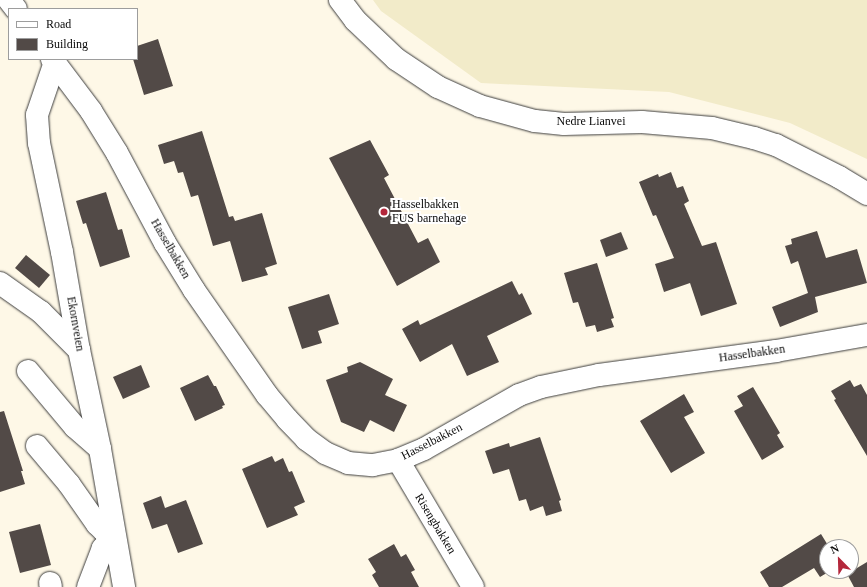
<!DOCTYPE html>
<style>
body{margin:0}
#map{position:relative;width:867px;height:587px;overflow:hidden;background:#fef8e7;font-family:Georgia,serif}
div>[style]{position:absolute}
.farmland>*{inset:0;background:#f2ebc9}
.building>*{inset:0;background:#524a47}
.roads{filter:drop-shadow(0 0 1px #3d3d3d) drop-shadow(0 0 1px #3d3d3d)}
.minor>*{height:22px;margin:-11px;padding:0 11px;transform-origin:11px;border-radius:11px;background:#fff}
.dots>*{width:11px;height:11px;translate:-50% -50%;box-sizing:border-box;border:2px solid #fff;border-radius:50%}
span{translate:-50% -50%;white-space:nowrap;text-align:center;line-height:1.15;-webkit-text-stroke:4px #fff;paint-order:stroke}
.street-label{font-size:12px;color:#0a0a0a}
.poi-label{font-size:12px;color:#0a0a0a}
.left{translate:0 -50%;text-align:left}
.legend{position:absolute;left:8px;top:8px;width:130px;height:52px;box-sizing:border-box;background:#fff;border:1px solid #9d9d9d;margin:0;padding:5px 7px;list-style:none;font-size:12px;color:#0a0a0a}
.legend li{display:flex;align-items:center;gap:8px;height:20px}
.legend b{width:20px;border:1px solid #9d9d9d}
.north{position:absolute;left:819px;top:539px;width:40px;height:40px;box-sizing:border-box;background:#fff;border:1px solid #9d9d9d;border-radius:50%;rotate:337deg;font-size:11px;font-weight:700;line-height:16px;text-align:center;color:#0a0a0a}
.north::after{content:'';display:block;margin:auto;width:14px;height:18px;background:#b4273b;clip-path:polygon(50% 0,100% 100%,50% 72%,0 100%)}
</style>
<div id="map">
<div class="farmland">
<div style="clip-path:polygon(373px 0,867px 0,867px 159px,790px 123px,669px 92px,481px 83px,381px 11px)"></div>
</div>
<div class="building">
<div style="clip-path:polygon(158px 39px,173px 86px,144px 95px,133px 59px,137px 59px,137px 46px)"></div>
<div style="clip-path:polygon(202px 131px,229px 217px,233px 216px,235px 221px,262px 213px,277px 264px,265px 268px,268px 275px,242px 282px,230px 241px,213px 246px,198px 195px,191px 197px,183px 172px,178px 173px,174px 161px,164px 164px,158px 145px)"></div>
<div style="clip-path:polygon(370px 140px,389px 175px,384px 178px,418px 243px,428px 238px,440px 262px,397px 286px,329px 158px)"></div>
<div style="clip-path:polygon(671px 172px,677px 188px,683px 186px,689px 201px,684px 204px,702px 246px,716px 242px,737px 304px,701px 316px,690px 283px,664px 292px,655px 264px,674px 258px,656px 215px,653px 216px,639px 182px,658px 174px,659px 177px)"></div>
<div style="clip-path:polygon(106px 192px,118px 230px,122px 229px,130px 257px,100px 267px,86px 223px,83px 224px,76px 201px)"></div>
<div style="clip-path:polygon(817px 231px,826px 258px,857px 249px,867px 283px,815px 297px,818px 312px,780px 327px,772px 307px,808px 293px,798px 261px,791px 264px,785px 246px,792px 244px,791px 239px)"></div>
<div style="clip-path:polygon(621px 232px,628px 249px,606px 257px,600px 240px)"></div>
<div style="clip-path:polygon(26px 255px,50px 275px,39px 288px,15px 268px)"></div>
<div style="clip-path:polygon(597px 263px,614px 318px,611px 319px,614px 327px,597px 332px,595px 325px,586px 327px,578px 302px,573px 303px,564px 273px)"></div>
<div style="clip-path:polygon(512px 281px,519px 295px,522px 293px,532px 314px,487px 336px,499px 362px,467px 376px,452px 344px,420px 362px,402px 329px,418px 320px,420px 325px)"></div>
<div style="clip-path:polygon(329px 294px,339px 324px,318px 331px,322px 343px,302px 349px,288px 307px)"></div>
<div style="clip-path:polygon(360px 362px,393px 379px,385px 395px,407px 405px,394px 432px,370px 420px,364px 432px,341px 422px,326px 380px,348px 372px,347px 367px)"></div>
<div style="clip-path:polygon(141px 365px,150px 387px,123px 399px,113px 377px)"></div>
<div style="clip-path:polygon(208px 375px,214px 386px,216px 386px,225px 405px,222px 406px,223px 408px,195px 421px,180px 388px)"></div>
<div style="clip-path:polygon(850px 380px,854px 387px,861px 384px,867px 395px,867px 456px,834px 400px,836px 399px,831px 391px)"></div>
<div style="clip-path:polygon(753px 387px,780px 433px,777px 435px,784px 447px,762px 460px,734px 411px,743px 406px,737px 396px)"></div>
<div style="clip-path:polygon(684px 394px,694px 412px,684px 417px,705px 453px,671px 473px,640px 421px)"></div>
<div style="clip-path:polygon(4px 411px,23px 471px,21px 471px,25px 484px,0 492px,0 412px)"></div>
<div style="clip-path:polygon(540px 437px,561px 500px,559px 501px,562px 511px,546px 516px,543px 506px,530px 511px,526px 499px,519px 501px,509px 469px,493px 474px,485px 451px,509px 443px,510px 447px)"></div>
<div style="clip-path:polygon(272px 456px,275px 462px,283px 458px,289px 472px,292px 471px,305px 502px,294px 507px,298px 515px,267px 528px,242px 469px)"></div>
<div style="clip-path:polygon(161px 496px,165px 508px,186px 500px,203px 544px,178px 553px,167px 524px,152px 529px,143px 503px)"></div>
<div style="clip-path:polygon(40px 524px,51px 565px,20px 573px,9px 532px)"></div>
<div style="clip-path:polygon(821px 534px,829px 547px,827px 547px,827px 571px,830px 571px,820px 577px,814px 568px,782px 587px,769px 587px,760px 572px)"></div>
<div style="clip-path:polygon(394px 544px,401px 557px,406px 554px,415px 570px,411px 572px,419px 587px,379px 587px,372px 575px,376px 572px,368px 559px)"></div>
<div style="clip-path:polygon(867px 562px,867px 587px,854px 587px,847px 574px)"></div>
</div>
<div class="roads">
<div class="minor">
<div style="left:9px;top:0;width:11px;rotate:52deg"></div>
<div style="left:340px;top:0;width:25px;rotate:53deg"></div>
<div style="left:355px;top:20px;width:57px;rotate:43.6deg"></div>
<div style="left:396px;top:59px;width:50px;rotate:33.7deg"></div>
<div style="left:438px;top:87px;width:46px;rotate:24.3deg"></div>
<div style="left:480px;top:106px;width:57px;rotate:15.3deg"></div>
<div style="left:535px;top:121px;width:29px;rotate:6deg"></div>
<div style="left:564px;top:124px;width:78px;rotate:-1.5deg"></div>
<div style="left:642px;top:122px;width:70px;rotate:4.9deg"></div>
<div style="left:712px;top:128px;width:43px;rotate:13.4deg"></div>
<div style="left:754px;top:138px;width:23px;rotate:18deg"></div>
<div style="left:776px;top:145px;width:71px;rotate:26.9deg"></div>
<div style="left:839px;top:177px;width:33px;rotate:31deg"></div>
<div style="left:52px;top:59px;width:65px;rotate:53.1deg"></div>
<div style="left:91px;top:111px;width:49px;rotate:58.2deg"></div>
<div style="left:117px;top:153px;width:102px;rotate:61.9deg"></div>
<div style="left:165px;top:243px;width:55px;rotate:58.3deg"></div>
<div style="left:194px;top:290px;width:128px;rotate:55.2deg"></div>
<div style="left:267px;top:395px;width:31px;rotate:50deg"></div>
<div style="left:287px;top:419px;width:28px;rotate:46deg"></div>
<div style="left:306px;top:439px;width:24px;rotate:36deg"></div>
<div style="left:325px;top:453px;width:25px;rotate:23deg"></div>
<div style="left:348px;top:463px;width:25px;rotate:5deg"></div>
<div style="left:373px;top:465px;width:25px;rotate:-11deg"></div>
<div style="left:398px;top:460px;width:28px;rotate:-23deg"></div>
<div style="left:424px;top:449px;width:109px;rotate:-29.6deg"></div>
<div style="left:519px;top:395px;width:23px;rotate:-20deg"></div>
<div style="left:541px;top:387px;width:59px;rotate:-11.7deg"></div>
<div style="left:599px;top:375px;width:179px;rotate:-7.7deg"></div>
<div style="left:776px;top:351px;width:92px;rotate:-10deg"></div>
<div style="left:55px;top:62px;width:56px;rotate:108.8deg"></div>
<div style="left:37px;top:115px;width:28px;rotate:86deg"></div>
<div style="left:39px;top:143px;width:111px;rotate:78.1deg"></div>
<div style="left:62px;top:252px;width:99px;rotate:80.2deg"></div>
<div style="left:79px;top:350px;width:101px;rotate:78deg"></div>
<div style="left:100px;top:449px;width:140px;rotate:80.1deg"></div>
<div style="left:0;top:283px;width:50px;rotate:35.3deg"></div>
<div style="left:41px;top:312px;width:54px;rotate:45deg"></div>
<div style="left:28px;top:371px;width:73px;rotate:50deg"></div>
<div style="left:75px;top:427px;width:33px;rotate:41deg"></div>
<div style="left:37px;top:446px;width:50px;rotate:49.9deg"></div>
<div style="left:69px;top:484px;width:49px;rotate:55deg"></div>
<div style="left:97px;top:524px;width:11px;rotate:45deg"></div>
<div style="left:105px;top:532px;width:10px;rotate:29deg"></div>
<div style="left:114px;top:537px;width:16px;rotate:135deg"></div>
<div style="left:103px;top:548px;width:42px;rotate:111deg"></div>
<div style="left:398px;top:460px;width:147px;rotate:59.4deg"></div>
<div style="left:50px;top:583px;width:4px;rotate:76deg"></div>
</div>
</div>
<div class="dots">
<div style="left:384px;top:212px;background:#b4273b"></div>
</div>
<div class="street-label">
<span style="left:591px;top:122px">Nedre Lianvei</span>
<span style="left:170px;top:249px;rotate:60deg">Hasselbakken</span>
<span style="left:75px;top:324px;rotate:80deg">Ekornveien</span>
<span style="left:752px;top:354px;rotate:-8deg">Hasselbakken</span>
<span style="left:432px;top:442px;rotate:-27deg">Hasselbakken</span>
<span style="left:435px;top:524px;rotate:59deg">Risengbakken</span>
</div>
<div class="poi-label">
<span class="left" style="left:392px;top:212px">Hasselbakken<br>FUS barnehage</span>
</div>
<ul class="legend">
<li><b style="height:5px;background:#fff"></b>Road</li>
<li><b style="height:11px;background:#524a47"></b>Building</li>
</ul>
<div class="north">N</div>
</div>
